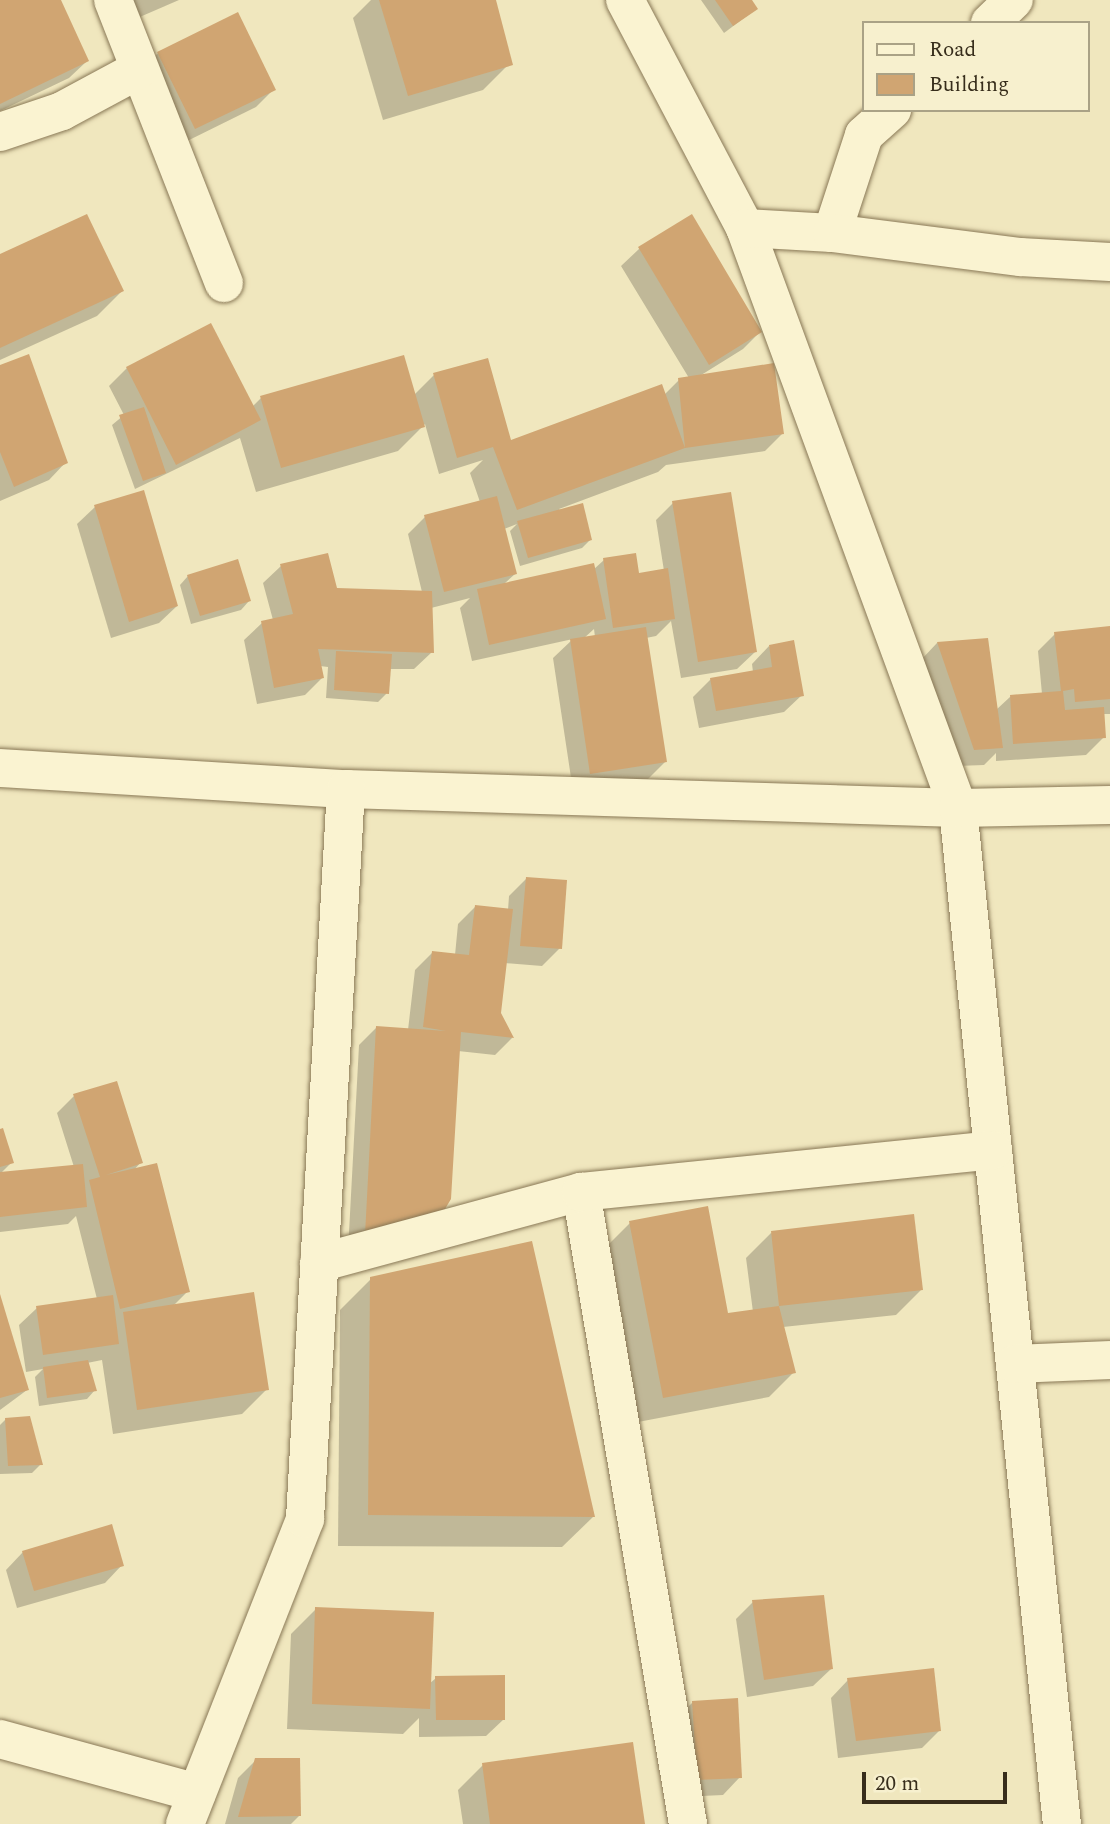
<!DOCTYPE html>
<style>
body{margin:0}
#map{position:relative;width:1110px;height:1824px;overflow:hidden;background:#f0e7be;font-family:Spectral,serif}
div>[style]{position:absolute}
.shadow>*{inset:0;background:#0003}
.building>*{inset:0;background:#d0a572}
.roads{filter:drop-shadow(0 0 2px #897856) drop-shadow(0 0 2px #897856)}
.street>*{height:38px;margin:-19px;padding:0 19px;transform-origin:19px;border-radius:19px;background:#faf3d1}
span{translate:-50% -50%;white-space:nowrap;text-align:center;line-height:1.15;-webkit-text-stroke:5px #f7f0ce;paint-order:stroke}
.legend{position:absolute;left:862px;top:21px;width:228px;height:91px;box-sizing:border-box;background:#f7f0ce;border:2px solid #aaa286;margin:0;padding:9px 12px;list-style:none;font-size:21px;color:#372d1b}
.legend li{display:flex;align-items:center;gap:14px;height:35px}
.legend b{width:35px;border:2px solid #aaa286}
.scale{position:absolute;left:862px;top:1772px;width:145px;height:32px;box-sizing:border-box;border:4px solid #372d1b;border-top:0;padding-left:9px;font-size:21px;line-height:24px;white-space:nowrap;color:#372d1b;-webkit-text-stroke:5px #f7f0ce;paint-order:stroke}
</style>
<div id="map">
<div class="shadow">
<div style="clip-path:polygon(0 0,60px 0,87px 61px,69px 78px,0 111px)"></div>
<div style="clip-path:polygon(108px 0,179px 0,119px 26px)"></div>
<div style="clip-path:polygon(371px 0,493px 0,508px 65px,483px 90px,383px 120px,353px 18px)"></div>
<div style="clip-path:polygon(701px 0,750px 0,756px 9px,724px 33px)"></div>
<div style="clip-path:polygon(158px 53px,274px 89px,256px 107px,177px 146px,141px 71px)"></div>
<div style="clip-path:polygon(evenodd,692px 217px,760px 332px,743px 349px,698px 377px,782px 434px,765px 451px,666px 465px,658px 472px,559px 509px,591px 539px,582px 548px,520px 566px,510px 531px,517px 524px,504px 529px,515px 574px,504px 584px,593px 570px,604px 560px,638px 575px,664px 571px,656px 520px,673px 503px,755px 652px,737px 669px,681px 678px,671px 621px,656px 636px,646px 638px,665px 762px,648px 779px,573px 791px,553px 658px,573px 639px,472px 661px,460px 608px,470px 598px,431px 608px,432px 652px,414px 669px,389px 669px,387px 693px,378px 702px,326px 698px,328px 667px,320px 666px,322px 678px,305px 695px,257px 704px,244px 640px,262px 623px,273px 620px,263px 583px,281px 566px,335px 590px,422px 592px,408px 534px,425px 517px,480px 502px,470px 473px,483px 460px,439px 474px,425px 424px,398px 451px,256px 492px,240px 438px,135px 489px,112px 425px,124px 415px,109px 386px,127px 368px,252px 407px,261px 398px,414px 395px,434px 375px,510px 443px,664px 395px,679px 380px,689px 378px,621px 266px,639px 249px,692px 217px,594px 629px,595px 637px,583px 639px,594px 629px)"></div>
<div style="clip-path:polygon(0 256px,122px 291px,97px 316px,0 360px)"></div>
<div style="clip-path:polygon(0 367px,66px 462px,49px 480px,0 501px)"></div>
<div style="clip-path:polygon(95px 507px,177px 606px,159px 623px,111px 638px,77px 524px)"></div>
<div style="clip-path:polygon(188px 576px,249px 601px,241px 610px,191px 624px,180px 585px)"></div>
<div style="clip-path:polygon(1110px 628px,1110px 714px,1103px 714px,1104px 737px,1086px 755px,996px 761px,996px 753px,984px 765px,957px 766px,920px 661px,937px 643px,987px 640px,996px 710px,1010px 697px,1042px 694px,1038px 651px,1055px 634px)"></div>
<div style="clip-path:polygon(769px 646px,802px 695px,784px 712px,699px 728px,693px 697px,711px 679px,753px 672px,752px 664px)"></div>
<div style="clip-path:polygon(526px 879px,560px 948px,542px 966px,505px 963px,500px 1013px,512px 1038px,495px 1055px,458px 1051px,450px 1198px,348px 1251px,359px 1045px,376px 1028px,408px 1030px,415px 970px,432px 953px,455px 955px,458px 924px,476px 906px,508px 910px,509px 896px)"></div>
<div style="clip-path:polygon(74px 1096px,141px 1162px,133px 1171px,188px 1291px,173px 1306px,267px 1389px,242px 1414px,113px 1434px,102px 1360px,87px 1363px,95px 1390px,87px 1399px,39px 1406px,35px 1377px,43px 1369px,26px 1372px,19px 1325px,37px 1308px,97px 1299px,76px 1216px,68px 1224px,0 1232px,0 1174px,74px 1167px,57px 1113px)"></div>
<div style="clip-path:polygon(0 1131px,12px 1162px,0 1174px)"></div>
<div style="clip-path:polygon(630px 1223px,727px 1315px,753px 1312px,746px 1258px,771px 1233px,921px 1290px,896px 1315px,783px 1327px,794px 1372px,769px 1397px,638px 1422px,605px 1248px)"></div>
<div style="clip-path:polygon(371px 1279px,593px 1517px,562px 1547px,338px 1546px,340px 1310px)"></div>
<div style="clip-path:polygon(0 1298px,27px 1390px,0 1410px)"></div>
<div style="clip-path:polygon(6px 1419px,41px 1464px,32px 1473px,0 1474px,0 1425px)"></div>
<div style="clip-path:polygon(23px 1552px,122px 1565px,105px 1583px,17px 1608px,6px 1570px)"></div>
<div style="clip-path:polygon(753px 1602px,831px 1669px,813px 1686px,747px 1697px,736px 1619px)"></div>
<div style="clip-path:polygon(316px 1609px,429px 1684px,436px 1678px,504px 1719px,486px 1736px,419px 1737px,419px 1718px,403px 1734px,287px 1729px,291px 1634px)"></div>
<div style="clip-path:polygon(848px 1680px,940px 1730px,922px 1748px,838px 1758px,831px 1698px)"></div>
<div style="clip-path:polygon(693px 1702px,740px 1777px,723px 1795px,680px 1797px,675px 1720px)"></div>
<div style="clip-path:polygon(256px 1760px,300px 1815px,291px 1824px,225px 1824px,238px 1778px)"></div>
<div style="clip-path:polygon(483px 1765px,643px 1824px,463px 1824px,458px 1790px)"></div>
</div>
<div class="building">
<div style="clip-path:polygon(0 0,61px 0,89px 61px,0 104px)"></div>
<div style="clip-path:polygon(379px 0,496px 0,513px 65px,408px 96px)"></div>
<div style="clip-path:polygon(715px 0,752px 0,758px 9px,733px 26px)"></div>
<div style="clip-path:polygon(238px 12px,276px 90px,195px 129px,157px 52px)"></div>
<div style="clip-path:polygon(87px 214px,124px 291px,0 348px,0 254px)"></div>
<div style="clip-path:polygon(692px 214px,762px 332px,709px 365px,638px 247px)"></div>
<div style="clip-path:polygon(211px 323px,261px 420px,176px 465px,126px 367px)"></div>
<div style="clip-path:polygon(29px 354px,68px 463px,14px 487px,0 452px,0 365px)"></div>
<div style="clip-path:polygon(404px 355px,425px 427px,281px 468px,260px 396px)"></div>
<div style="clip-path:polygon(488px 358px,511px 440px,662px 384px,685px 448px,678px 378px,774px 363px,784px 434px,685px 448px,517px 510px,493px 447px,457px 458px,433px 373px)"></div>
<div style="clip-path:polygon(144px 407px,166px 473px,143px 481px,119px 415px)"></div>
<div style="clip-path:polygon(144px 490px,178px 606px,129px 622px,94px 505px)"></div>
<div style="clip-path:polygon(731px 492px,757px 652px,698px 662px,672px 501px)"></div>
<div style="clip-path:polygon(497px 496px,517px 574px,444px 592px,424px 515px)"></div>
<div style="clip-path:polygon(583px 503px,592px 540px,528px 558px,517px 521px)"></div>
<div style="clip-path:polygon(328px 553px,337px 588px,432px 591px,434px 653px,318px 649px,324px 678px,274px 688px,261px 621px,293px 614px,280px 564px)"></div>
<div style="clip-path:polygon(636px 553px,639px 573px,668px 568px,675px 619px,613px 628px,603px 558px)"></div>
<div style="clip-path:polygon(238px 559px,251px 601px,200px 616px,187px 575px)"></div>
<div style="clip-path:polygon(594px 563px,606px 619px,489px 645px,477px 589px)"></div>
<div style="clip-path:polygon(1110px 626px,1110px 699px,1075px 702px,1074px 689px,1063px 691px,1065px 710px,1104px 707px,1106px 738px,1013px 744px,1010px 695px,1061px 691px,1054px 632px)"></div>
<div style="clip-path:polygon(646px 627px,667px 762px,590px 774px,570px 639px)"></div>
<div style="clip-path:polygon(988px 638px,1003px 748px,974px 750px,937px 642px)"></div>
<div style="clip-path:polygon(794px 640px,804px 696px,716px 711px,710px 678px,772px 667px,769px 645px)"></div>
<div style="clip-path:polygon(336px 651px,392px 654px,389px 694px,334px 690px)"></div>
<div style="clip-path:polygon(526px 877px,567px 880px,562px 949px,520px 946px)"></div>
<div style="clip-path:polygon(475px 905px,513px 909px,501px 1013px,514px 1038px,461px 1032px,451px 1199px,442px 1214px,365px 1235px,376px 1026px,446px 1031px,423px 1027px,432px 951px,469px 955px)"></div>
<div style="clip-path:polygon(117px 1081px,143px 1163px,106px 1175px,157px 1163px,190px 1292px,120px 1309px,89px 1180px,100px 1177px,73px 1094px)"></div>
<div style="clip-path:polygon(3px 1128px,14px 1163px,0 1167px,0 1129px)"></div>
<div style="clip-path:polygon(83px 1164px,87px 1207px,0 1217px,0 1172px)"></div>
<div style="clip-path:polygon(708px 1206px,728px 1313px,779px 1306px,796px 1373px,663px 1398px,629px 1221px)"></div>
<div style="clip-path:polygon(914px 1214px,923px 1290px,779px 1306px,771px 1231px)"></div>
<div style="clip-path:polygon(532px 1241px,595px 1517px,368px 1515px,370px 1277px)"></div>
<div style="clip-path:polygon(254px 1292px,269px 1390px,137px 1410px,123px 1312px)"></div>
<div style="clip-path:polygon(0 1294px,29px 1390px,0 1398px)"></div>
<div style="clip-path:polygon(113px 1295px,119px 1344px,43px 1355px,36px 1306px)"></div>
<div style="clip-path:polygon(88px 1360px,97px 1391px,47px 1398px,43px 1367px)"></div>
<div style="clip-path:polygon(30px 1416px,43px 1465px,8px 1466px,5px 1418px)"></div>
<div style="clip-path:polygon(112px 1524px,124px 1566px,34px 1591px,22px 1551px)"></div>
<div style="clip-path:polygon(824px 1595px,833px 1669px,764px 1680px,752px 1600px)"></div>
<div style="clip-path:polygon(315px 1607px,434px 1612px,430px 1709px,312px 1704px)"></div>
<div style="clip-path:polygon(934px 1668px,941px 1731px,856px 1741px,847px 1678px)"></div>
<div style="clip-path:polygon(505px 1675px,505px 1720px,436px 1720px,435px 1676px)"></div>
<div style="clip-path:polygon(738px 1698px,742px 1778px,697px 1780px,692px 1701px)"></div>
<div style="clip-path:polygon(633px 1742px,645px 1824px,490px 1824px,482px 1763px)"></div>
<div style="clip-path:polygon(255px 1758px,300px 1758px,301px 1816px,238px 1817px)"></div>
</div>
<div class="roads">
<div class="street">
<div style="left:113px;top:0;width:304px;rotate:68.6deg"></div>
<div style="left:625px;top:0;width:258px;rotate:62.2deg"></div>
<div style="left:745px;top:228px;width:618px;rotate:69.83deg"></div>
<div style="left:958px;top:808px;width:1021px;rotate:84.16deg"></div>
<div style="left:990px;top:23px;width:33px;rotate:-44deg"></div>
<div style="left:0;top:132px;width:65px;rotate:-18.7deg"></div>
<div style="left:62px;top:111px;width:86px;rotate:-28.3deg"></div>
<div style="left:745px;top:228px;width:87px;rotate:3.3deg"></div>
<div style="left:832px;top:233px;width:103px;rotate:-71.9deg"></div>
<div style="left:864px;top:135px;width:38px;rotate:-42deg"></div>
<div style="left:832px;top:233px;width:190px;rotate:7.3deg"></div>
<div style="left:1020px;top:257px;width:90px;rotate:3.2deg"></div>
<div style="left:0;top:768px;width:347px;rotate:3.5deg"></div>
<div style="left:346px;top:789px;width:612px;rotate:1.78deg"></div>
<div style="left:958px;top:808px;width:152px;rotate:-1.1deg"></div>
<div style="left:581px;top:1192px;width:641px;rotate:80.39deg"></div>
<div style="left:319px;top:1263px;width:271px;rotate:-15.2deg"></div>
<div style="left:581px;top:1192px;width:414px;rotate:-5.8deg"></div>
<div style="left:1015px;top:1364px;width:95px;rotate:-2.4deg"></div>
<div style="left:0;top:1739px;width:204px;rotate:15.3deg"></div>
<div style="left:185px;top:1824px;width:328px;rotate:-68.5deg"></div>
<div style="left:305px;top:1519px;width:731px;rotate:-86.79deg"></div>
</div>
</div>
<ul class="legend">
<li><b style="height:9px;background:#faf3d1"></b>Road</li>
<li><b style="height:19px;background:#d0a572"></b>Building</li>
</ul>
<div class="scale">20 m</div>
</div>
